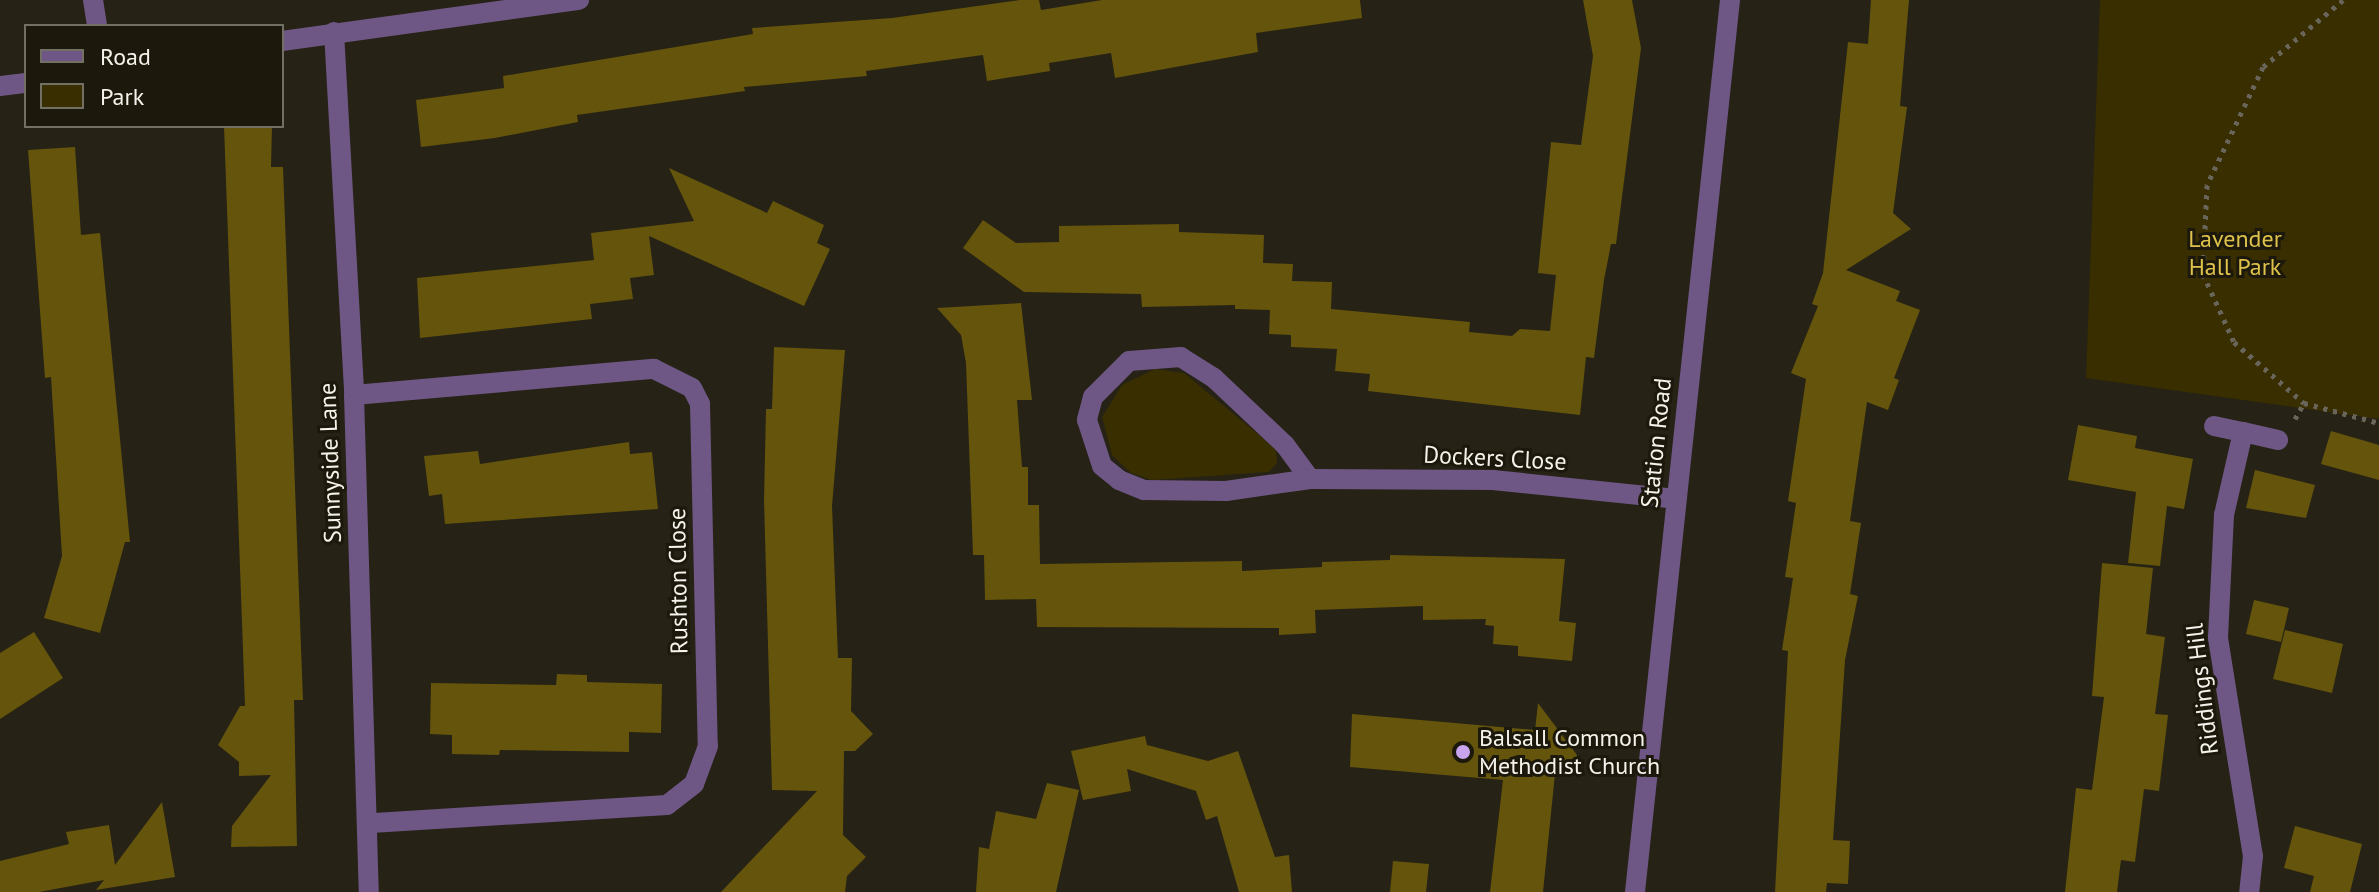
<!DOCTYPE html>
<style>
body{margin:0}
#map{position:relative;width:2379px;height:892px;overflow:hidden;background:#262215;font-family:"PT Sans",sans-serif}
div>[style]{position:absolute}
.green>*{inset:0;background:#392e00}
.building>*{inset:0;background:#64540c}
.path>*{height:5px;margin-top:-2.5px;transform-origin:0;background:repeating-linear-gradient(90deg,#69655a 0 4px,transparent 0 10px)}
.minor>*{height:20px;margin:-10px;padding:0 10px;transform-origin:10px;border-radius:10px;background:#6e5785}
.dots>*{width:22px;height:22px;translate:-50% -50%;box-sizing:border-box;border:4px solid #1c190c;border-radius:50%}
span{translate:-50% -50%;white-space:nowrap;text-align:center;line-height:1.15;-webkit-text-stroke:6px #1c190c;paint-order:stroke}
.park-label{font-size:24px;color:#dec24b}
.street-label{font-size:24px;color:#f4f2ea}
.poi-label{font-size:24px;color:#f4f2ea}
.left{translate:0 -50%;text-align:left}
.legend{position:absolute;left:24px;top:24px;width:260px;height:104px;box-sizing:border-box;background:#1c190c;border:2px solid #727065;margin:0;padding:10px 14px;list-style:none;font-size:24px;color:#f4f2ea}
.legend li{display:flex;align-items:center;gap:16px;height:40px}
.legend b{width:40px;border:2px solid #727065}
</style>
<div id="map">
<div class="green">
<div style="clip-path:polygon(2100px 0,2379px 0,2379px 419px,2086px 378px)"></div>
<div style="clip-path:polygon(1155px 369px,1184px 373px,1258px 434px,1276px 450px,1277px 463px,1269px 472px,1152px 480px,1131px 473px,1112px 455px,1102px 417px,1122px 385px)"></div>
</div>
<div class="building">
<div style="clip-path:polygon(1020px 0,1039px 0,1041px 10px,1102px 0,1360px 0,1362px 18px,1256px 33px,1258px 52px,1115px 78px,1111px 53px,1049px 63px,1050px 71px,987px 81px,983px 55px,866px 71px,867px 76px,744px 87px,745px 91px,577px 115px,578px 122px,495px 138px,421px 147px,416px 100px,504px 88px,503px 76px,753px 34px,752px 28px,892px 18px)"></div>
<div style="clip-path:polygon(1583px 0,1632px 0,1641px 48px,1616px 244px,1611px 244px,1604px 280px,1594px 358px,1586px 357px,1580px 415px,1368px 391px,1370px 374px,1335px 371px,1337px 349px,1291px 347px,1291px 335px,1269px 334px,1270px 310px,1235px 309px,1235px 305px,1142px 307px,1141px 294px,1024px 292px,963px 248px,983px 220px,1016px 243px,1059px 242px,1059px 226px,1179px 224px,1179px 232px,1264px 235px,1263px 263px,1293px 264px,1292px 281px,1332px 282px,1331px 309px,1470px 322px,1469px 332px,1512px 336px,1520px 329px,1550px 331px,1556px 275px,1538px 273px,1545px 202px,1551px 142px,1581px 145px,1593px 56px)"></div>
<div style="clip-path:polygon(1871px 0,1909px 0,1900px 106px,1907px 107px,1893px 213px,1911px 229px,1846px 270px,1900px 291px,1896px 301px,1920px 310px,1894px 378px,1899px 380px,1888px 410px,1867px 402px,1850px 521px,1861px 523px,1850px 594px,1858px 596px,1845px 660px,1833px 840px,1850px 841px,1848px 884px,1827px 883px,1826px 892px,1775px 892px,1788px 651px,1782px 650px,1793px 578px,1785px 577px,1796px 503px,1788px 501px,1806px 379px,1791px 373px,1818px 306px,1812px 304px,1823px 273px,1848px 42px,1868px 44px)"></div>
<div style="clip-path:polygon(224px 126px,272px 126px,271px 167px,283px 167px,303px 700px,294px 700px,297px 846px,231px 847px,232px 826px,271px 775px,239px 776px,239px 762px,218px 745px,240px 706px,245px 706px)"></div>
<div style="clip-path:polygon(75px 147px,81px 235px,100px 233px,130px 542px,125px 542px,100px 633px,44px 618px,62px 556px,51px 377px,45px 378px,28px 150px)"></div>
<div style="clip-path:polygon(669px 168px,767px 213px,773px 201px,824px 225px,817px 243px,830px 249px,804px 306px,649px 236px,654px 275px,630px 278px,633px 299px,590px 304px,592px 319px,420px 338px,417px 278px,594px 260px,591px 233px,694px 221px)"></div>
<div style="clip-path:polygon(1021px 303px,1032px 400px,1017px 400px,1022px 467px,1028px 467px,1028px 505px,1039px 505px,1040px 564px,1242px 561px,1242px 571px,1322px 567px,1322px 562px,1390px 560px,1390px 555px,1565px 559px,1559px 621px,1576px 623px,1572px 661px,1518px 656px,1518px 646px,1493px 644px,1494px 626px,1485px 625px,1486px 619px,1423px 620px,1423px 606px,1315px 610px,1316px 633px,1279px 635px,1279px 628px,1037px 627px,1036px 599px,985px 600px,984px 555px,973px 555px,966px 363px,961px 335px,937px 308px)"></div>
<div style="clip-path:polygon(774px 347px,845px 350px,832px 506px,838px 658px,852px 658px,851px 711px,873px 734px,855px 751px,844px 751px,843px 835px,866px 857px,847px 876px,845px 892px,721px 892px,817px 791px,772px 790px,764px 500px,766px 409px,772px 409px)"></div>
<div style="clip-path:polygon(2078px 425px,2137px 436px,2135px 448px,2193px 459px,2184px 509px,2167px 506px,2160px 566px,2128px 563px,2136px 492px,2068px 480px)"></div>
<div style="clip-path:polygon(2331px 431px,2379px 445px,2379px 480px,2321px 464px)"></div>
<div style="clip-path:polygon(629px 442px,630px 454px,652px 452px,658px 509px,445px 524px,442px 494px,429px 496px,424px 456px,478px 451px,480px 464px)"></div>
<div style="clip-path:polygon(2255px 470px,2315px 485px,2306px 518px,2246px 508px)"></div>
<div style="clip-path:polygon(2102px 563px,2153px 568px,2146px 634px,2165px 637px,2155px 714px,2168px 715px,2159px 791px,2144px 789px,2135px 862px,2121px 860px,2117px 892px,2065px 892px,2076px 788px,2092px 790px,2104px 697px,2092px 696px)"></div>
<div style="clip-path:polygon(2254px 600px,2289px 608px,2281px 642px,2246px 634px)"></div>
<div style="clip-path:polygon(2285px 630px,2343px 644px,2332px 693px,2273px 679px)"></div>
<div style="clip-path:polygon(34px 632px,63px 678px,0 719px,0 653px)"></div>
<div style="clip-path:polygon(557px 674px,587px 675px,587px 682px,662px 684px,661px 733px,629px 732px,629px 752px,500px 750px,499px 755px,452px 754px,452px 735px,430px 734px,431px 683px,556px 685px)"></div>
<div style="clip-path:polygon(1538px 703px,1577px 755px,1576px 766px,1555px 774px,1543px 892px,1490px 892px,1503px 780px,1350px 767px,1352px 714px,1535px 730px)"></div>
<div style="clip-path:polygon(1145px 736px,1147px 745px,1208px 761px,1238px 751px,1275px 857px,1289px 855px,1292px 892px,1239px 892px,1217px 816px,1206px 820px,1196px 791px,1127px 769px,1131px 791px,1083px 800px,1071px 751px)"></div>
<div style="clip-path:polygon(1047px 783px,1079px 790px,1056px 892px,976px 892px,979px 847px,989px 849px,996px 811px,1036px 819px)"></div>
<div style="clip-path:polygon(162px 802px,175px 877px,96px 890px,104px 880px,39px 892px,0 892px,0 861px,69px 844px,66px 832px,109px 825px,115px 865px)"></div>
<div style="clip-path:polygon(2295px 826px,2362px 844px,2350px 892px,2310px 892px,2314px 876px,2284px 868px)"></div>
<div style="clip-path:polygon(1393px 861px,1429px 864px,1426px 892px,1390px 892px)"></div>
</div>
<div class="path">
<div style="left:2343px;top:0;width:104px;rotate:140.1deg"></div>
<div style="left:2263px;top:67px;width:131px;rotate:115.4deg"></div>
<div style="left:2207px;top:185px;width:89px;rotate:92.6deg"></div>
<div style="left:2203px;top:274px;width:75px;rotate:65.5deg"></div>
<div style="left:2234px;top:342px;width:93px;rotate:41.1deg"></div>
<div style="left:2304px;top:403px;width:78px;rotate:14.9deg"></div>
<div style="left:2295px;top:419px;width:18px;rotate:-61deg"></div>
</div>
<div class="minor">
<div style="left:93px;top:0;width:26px;rotate:81deg"></div>
<div style="left:334px;top:32px;width:364px;rotate:86.8deg"></div>
<div style="left:354px;top:395px;width:497px;rotate:88.3deg"></div>
<div style="left:282px;top:41px;width:300px;rotate:-7.9deg"></div>
<div style="left:0;top:86px;width:26px;rotate:-7deg"></div>
<div style="left:354px;top:395px;width:301px;rotate:-5deg"></div>
<div style="left:654px;top:369px;width:42px;rotate:26.6deg"></div>
<div style="left:692px;top:388px;width:18px;rotate:63deg"></div>
<div style="left:700px;top:404px;width:342px;rotate:88.7deg"></div>
<div style="left:708px;top:746px;width:40px;rotate:110.2deg"></div>
<div style="left:694px;top:784px;width:34px;rotate:142deg"></div>
<div style="left:667px;top:805px;width:297px;rotate:176.5deg"></div>
<div style="left:2214px;top:426px;width:30px;rotate:12deg"></div>
<div style="left:2243px;top:432px;width:85px;rotate:102.9deg"></div>
<div style="left:2224px;top:515px;width:123px;rotate:92.8deg"></div>
<div style="left:2218px;top:638px;width:221px;rotate:80.9deg"></div>
<div style="left:2253px;top:856px;width:36px;rotate:96deg"></div>
<div style="left:2243px;top:432px;width:36px;rotate:13deg"></div>
<div style="left:1310px;top:479px;width:42px;rotate:-126.3deg"></div>
<div style="left:1285px;top:445px;width:98px;rotate:-136.7deg"></div>
<div style="left:1214px;top:378px;width:39px;rotate:-148deg"></div>
<div style="left:1181px;top:357px;width:52px;rotate:175.6deg"></div>
<div style="left:1129px;top:361px;width:51px;rotate:135deg"></div>
<div style="left:1093px;top:397px;width:24px;rotate:105deg"></div>
<div style="left:1087px;top:420px;width:48px;rotate:71.9deg"></div>
<div style="left:1102px;top:466px;width:22px;rotate:39deg"></div>
<div style="left:1119px;top:480px;width:27px;rotate:22deg"></div>
<div style="left:1144px;top:490px;width:82px;rotate:0.7deg"></div>
<div style="left:1226px;top:491px;width:85px;rotate:-8.1deg"></div>
<div style="left:1310px;top:479px;width:183px;rotate:0.3deg"></div>
<div style="left:1493px;top:480px;width:184px;rotate:5.9deg"></div>
<div style="left:1635px;top:892px;width:897px;rotate:-83.92deg"></div>
</div>
<div class="dots">
<div style="left:1463px;top:752px;background:#c9a5ee"></div>
</div>
<div class="park-label">
<span style="left:2235px;top:253px">Lavender<br>Hall Park</span>
</div>
<div class="street-label">
<span style="left:1656px;top:443px;rotate:-84deg">Station Road</span>
<span style="left:1495px;top:458px;rotate:3deg">Dockers Close</span>
<span style="left:330px;top:463px;rotate:-92deg">Sunnyside Lane</span>
<span style="left:678px;top:581px;rotate:-91deg">Rushton Close</span>
<span style="left:2202px;top:689px;rotate:-97deg">Riddings Hill</span>
</div>
<div class="poi-label">
<span class="left" style="left:1479px;top:752px">Balsall Common<br>Methodist Church</span>
</div>
<ul class="legend">
<li><b style="height:10px;background:#6e5785"></b>Road</li>
<li><b style="height:22px;background:#392e00"></b>Park</li>
</ul>
</div>
